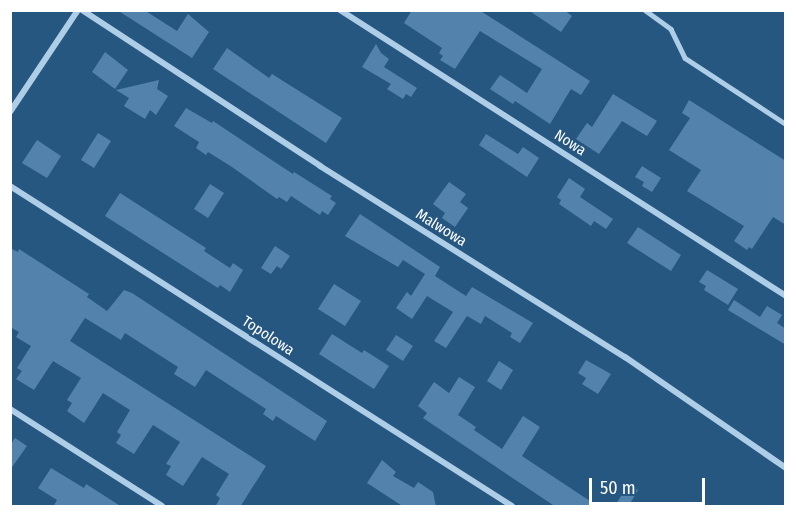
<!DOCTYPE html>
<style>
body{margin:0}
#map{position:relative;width:796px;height:517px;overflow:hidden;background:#265781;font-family:"Fira Sans Condensed",sans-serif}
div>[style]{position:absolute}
.building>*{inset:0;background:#5383ac}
.lane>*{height:4.5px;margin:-2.25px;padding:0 2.25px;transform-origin:2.25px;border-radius:2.25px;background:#aecde6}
.street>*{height:6px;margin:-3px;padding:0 3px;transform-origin:3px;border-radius:3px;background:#aecde6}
span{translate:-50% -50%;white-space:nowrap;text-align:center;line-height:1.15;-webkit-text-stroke:4.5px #265781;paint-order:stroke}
.street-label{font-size:15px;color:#fff}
.frame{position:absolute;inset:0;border:12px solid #fff;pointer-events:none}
.scale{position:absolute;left:589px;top:478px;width:116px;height:27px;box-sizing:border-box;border:3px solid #fff;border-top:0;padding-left:8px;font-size:18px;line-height:21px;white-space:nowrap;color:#fff;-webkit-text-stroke:4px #265781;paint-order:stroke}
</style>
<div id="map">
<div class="building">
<div style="clip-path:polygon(117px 10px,144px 10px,177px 31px,188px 14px,209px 32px,192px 58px)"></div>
<div style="clip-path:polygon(412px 10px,479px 10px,590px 81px,581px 95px,571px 89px,550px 124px,515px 101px,513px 104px,490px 89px,500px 75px,527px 93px,542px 69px,480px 31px,455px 69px,440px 60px,443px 56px,439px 53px,442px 48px,404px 23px)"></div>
<div style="clip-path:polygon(528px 10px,564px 10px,572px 16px,561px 32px)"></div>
<div style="clip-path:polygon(376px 44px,381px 53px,389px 59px,384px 67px,417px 88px,411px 97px,406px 94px,403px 99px,387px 89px,391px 84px,362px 67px)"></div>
<div style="clip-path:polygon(227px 48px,269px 78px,272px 74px,342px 118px,326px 143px,213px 69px)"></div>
<div style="clip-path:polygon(105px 52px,128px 70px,115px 89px,92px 72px)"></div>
<div style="clip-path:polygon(159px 80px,157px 89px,168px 96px,156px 115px,150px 110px,145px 119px,124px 106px,129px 98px,116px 90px)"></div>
<div style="clip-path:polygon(613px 94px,657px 121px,647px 136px,622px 121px,599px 154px,576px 139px,587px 123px,592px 127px)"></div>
<div style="clip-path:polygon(689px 100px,786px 161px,786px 225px,773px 217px,752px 249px,749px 247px,747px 250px,734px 241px,744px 226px,687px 191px,701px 170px,669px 150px,690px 118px,682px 113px)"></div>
<div style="clip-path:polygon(186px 108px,212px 123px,213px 121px,293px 174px,294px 172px,332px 196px,330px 199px,336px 203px,328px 215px,322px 211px,320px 215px,291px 196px,287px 202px,279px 197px,277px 199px,232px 167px,208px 152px,206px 155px,196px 148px,199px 142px,174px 126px)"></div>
<div style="clip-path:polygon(98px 133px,111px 141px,94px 168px,81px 160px)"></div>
<div style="clip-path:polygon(486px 134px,518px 154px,523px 147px,539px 158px,527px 177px,479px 145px)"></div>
<div style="clip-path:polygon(37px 140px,61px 156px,47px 178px,22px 163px)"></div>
<div style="clip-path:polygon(642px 166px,661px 178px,652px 192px,642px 186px,644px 182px,635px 177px)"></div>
<div style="clip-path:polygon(569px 178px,585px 189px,580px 197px,613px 219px,606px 229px,594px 221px,591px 226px,559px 204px,561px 200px,557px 197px)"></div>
<div style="clip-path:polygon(449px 182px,466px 194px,460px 202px,468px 208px,455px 227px,442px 218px,445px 213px,433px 204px)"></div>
<div style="clip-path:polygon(210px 184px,224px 193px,208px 218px,194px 209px)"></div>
<div style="clip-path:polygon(120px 193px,206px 248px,204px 251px,230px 268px,233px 263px,243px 270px,230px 292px,220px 285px,218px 288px,105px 216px)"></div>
<div style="clip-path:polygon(360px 214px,440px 267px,435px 276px,466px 296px,472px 287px,533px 323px,520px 343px,510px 337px,512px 333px,485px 316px,481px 324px,467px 316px,446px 348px,434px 341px,453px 312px,427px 296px,412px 319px,396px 308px,407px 292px,411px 296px,425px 274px,403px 260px,398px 267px,345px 236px)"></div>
<div style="clip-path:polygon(638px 227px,681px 255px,671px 271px,627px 243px)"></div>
<div style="clip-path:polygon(275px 246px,290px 256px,281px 269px,277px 266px,271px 274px,261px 268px)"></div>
<div style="clip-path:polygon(10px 248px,18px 252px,19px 249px,89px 294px,87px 297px,107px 311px,124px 290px,132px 293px,327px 421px,315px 441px,276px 416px,273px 421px,263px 414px,266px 409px,206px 370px,195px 387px,174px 374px,178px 367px,125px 333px,121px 340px,85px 318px,70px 341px,266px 466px,240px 507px,215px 507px,220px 498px,216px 495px,229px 474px,202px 457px,183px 486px,166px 475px,171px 466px,166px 464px,180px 442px,153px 425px,134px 454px,116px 443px,121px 435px,117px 432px,130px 410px,103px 393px,84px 423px,67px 411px,72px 403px,67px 400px,81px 378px,53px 361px,34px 390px,16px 379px,22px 371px,17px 368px,31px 346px,16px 337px,19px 332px,10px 327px)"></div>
<div style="clip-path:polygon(707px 270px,738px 289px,728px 305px,704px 290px,706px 286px,699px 282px)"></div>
<div style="clip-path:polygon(334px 284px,361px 301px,345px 326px,318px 309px)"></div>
<div style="clip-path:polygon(734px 300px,760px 317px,767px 306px,782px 315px,777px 323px,786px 329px,786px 345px,728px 310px)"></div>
<div style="clip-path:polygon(332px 334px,362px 353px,364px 350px,389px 366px,374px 389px,319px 354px)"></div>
<div style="clip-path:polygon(396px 335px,413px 346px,403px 361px,386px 350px)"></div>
<div style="clip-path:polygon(586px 360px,611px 374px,598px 394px,582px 384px,586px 378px,578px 373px)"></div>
<div style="clip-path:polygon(499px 361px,513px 370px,501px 390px,487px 381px)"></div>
<div style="clip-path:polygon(459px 377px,475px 387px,458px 415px,476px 427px,474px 430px,502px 449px,523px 416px,540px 427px,522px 456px,599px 507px,556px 507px,423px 418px,427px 413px,418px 406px,434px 382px,449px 393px)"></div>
<div style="clip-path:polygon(15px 438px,27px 446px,10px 470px,10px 445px)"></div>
<div style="clip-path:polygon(382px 460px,396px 472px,393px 476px,414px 488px,418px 482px,433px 492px,436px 507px,404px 507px,367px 483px)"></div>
<div style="clip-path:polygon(51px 468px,84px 488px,86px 484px,122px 507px,53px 507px,57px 500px,38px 488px)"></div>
<div style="clip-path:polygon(629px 484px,638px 490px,628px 507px,614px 507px)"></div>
</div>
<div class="lane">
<div style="left:645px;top:10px;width:32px;rotate:36deg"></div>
<div style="left:671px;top:29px;width:32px;rotate:64deg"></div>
<div style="left:685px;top:58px;width:121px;rotate:33.2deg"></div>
</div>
<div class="street">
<div style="left:82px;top:10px;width:285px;rotate:33.2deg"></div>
<div style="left:320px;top:166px;width:360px;rotate:32.1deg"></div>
<div style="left:625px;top:357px;width:196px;rotate:34.6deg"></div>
<div style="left:340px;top:10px;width:530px;rotate:32.67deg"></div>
<div style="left:10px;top:112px;width:123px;rotate:-56.3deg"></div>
<div style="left:10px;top:186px;width:595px;rotate:32.52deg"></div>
<div style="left:10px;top:409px;width:180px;rotate:32.5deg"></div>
</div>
<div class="street-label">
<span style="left:570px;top:143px;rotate:33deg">Nowa</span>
<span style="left:441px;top:228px;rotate:32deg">Malwowa</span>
<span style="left:268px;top:336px;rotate:33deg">Topolowa</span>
</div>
<div class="frame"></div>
<div class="scale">50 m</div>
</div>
